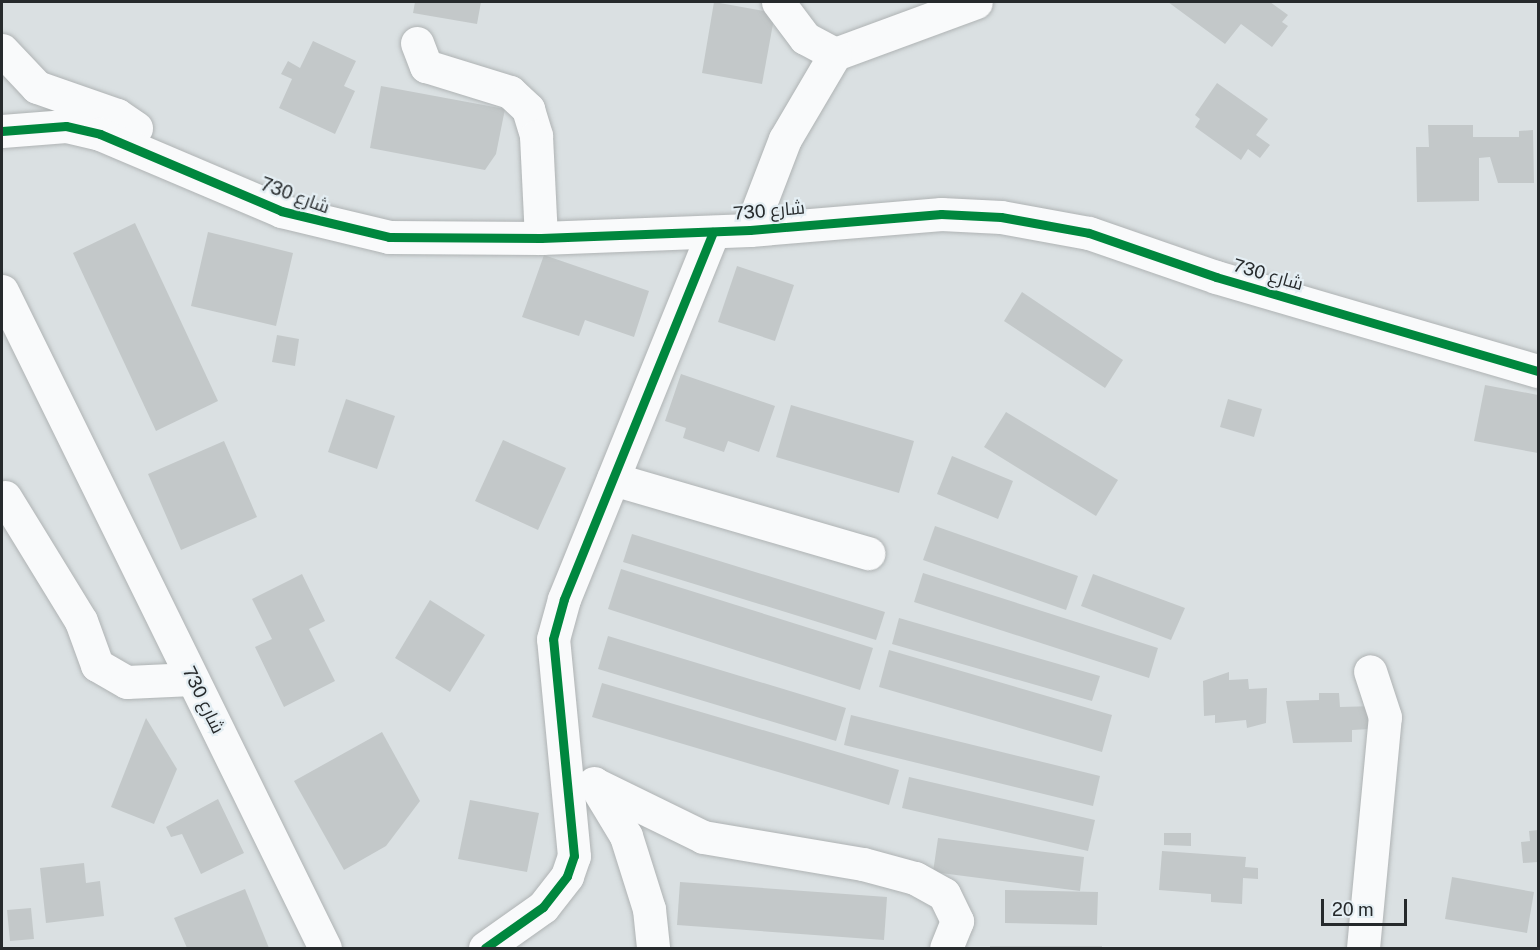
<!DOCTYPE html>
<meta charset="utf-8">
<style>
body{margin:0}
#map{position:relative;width:1540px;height:950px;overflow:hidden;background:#dae0e2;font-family:"Public Sans",Cairo,sans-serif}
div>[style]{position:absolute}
.building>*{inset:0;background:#c3c8c9}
.roads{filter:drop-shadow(0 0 2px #afb3b4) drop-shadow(0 0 2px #afb3b4)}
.minor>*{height:33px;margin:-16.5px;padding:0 16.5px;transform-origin:16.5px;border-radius:16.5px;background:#f9fafb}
.cycleway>*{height:9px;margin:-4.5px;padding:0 4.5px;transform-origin:4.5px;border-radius:4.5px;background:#00873e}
span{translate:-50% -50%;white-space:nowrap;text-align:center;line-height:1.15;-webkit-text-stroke:4.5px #e4eef3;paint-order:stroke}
.street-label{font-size:18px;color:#262a2c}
.frame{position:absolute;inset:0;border:3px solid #262a2c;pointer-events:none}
.scale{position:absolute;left:1321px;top:899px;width:86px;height:27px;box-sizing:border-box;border:3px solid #262a2c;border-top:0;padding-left:8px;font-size:18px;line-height:21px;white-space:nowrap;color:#262a2c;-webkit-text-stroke:4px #e4eef3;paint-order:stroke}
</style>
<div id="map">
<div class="building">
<div style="clip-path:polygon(415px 2px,481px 2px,477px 24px,413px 13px)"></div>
<div style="clip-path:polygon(714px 2px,775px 13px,762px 84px,702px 73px)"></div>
<div style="clip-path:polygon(1168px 2px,1270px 2px,1288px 15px,1282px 22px,1288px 26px,1272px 47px,1241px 24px,1225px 44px)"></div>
<div style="clip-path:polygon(313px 41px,356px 61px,344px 86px,355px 91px,335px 134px,279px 108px,292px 79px,281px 74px,288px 61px,300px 68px)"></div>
<div style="clip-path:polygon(1217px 83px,1268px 119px,1256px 135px,1270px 145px,1260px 158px,1248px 149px,1241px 160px,1195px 127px,1200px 119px,1195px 115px)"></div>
<div style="clip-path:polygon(381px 86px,505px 109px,496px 154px,485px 170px,370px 148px)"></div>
<div style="clip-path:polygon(1428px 125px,1473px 125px,1473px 137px,1519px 137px,1519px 131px,1533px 130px,1534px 183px,1498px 183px,1490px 157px,1479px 158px,1479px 201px,1417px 202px,1416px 147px,1429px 147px)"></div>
<div style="clip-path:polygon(135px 223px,218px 401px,156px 431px,73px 253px)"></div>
<div style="clip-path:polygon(208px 232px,293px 253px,276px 326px,191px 306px)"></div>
<div style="clip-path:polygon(544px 255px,649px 291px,634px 337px,585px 320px,579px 336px,522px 317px)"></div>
<div style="clip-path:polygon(737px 266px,794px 285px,775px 341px,718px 322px)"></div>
<div style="clip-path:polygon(1022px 292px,1123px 360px,1105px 388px,1004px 321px)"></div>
<div style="clip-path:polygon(277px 335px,299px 339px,295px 366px,272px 362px)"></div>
<div style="clip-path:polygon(681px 374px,775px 406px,759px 452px,728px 441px,724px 452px,683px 438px,686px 428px,665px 421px)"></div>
<div style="clip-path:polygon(1485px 385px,1538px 395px,1538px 453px,1474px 441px)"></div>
<div style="clip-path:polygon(346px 399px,395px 416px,377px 469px,328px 452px)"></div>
<div style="clip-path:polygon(1228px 399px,1262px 409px,1254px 437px,1220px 427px)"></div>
<div style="clip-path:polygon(791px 405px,914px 441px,899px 493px,776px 457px)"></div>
<div style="clip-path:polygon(1006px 412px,1118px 480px,1096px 516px,984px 447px)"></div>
<div style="clip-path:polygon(503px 440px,566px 468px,538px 530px,475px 501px)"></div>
<div style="clip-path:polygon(224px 441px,257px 517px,181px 550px,148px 474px)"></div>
<div style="clip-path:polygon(952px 456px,1013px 481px,998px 519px,937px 494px)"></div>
<div style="clip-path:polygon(935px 526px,1078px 576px,1066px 610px,923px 560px)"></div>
<div style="clip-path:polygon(632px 534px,885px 612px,876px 640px,623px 562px)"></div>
<div style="clip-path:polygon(621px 569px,873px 648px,860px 690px,608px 609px)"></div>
<div style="clip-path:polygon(923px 573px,1158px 648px,1149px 678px,914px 602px)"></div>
<div style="clip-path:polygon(302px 574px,325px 621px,309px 629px,335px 681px,284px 707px,255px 647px,272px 639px,252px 599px)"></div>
<div style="clip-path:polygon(1093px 574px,1185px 608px,1171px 640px,1081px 606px)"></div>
<div style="clip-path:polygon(430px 600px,485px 635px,450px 692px,395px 658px)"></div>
<div style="clip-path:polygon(899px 618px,1100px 676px,1092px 701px,892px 644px)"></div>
<div style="clip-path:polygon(608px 636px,846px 708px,836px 741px,598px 669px)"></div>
<div style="clip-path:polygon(889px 650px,1112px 715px,1102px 752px,879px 687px)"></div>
<div style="clip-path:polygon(1229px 672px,1229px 680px,1248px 679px,1249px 689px,1267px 688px,1266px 723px,1247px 728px,1246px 720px,1215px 723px,1215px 715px,1204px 716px,1203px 681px)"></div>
<div style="clip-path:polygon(602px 683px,899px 770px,889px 805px,592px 717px)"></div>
<div style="clip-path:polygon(1319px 693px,1339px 693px,1340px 707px,1375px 706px,1370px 729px,1352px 730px,1352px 742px,1293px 743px,1286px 701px,1319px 700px)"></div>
<div style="clip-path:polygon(851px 715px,1100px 776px,1093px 806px,844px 745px)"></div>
<div style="clip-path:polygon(146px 718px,177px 769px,154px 824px,111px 807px)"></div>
<div style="clip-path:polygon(382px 732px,420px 801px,386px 846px,344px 870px,294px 781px)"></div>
<div style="clip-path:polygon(909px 777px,1095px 820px,1088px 851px,902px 808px)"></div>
<div style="clip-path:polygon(218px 799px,244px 853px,201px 874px,182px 834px,171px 837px,166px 827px)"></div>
<div style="clip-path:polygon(470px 800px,539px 813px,527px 872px,458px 859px)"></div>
<div style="clip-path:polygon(1538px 830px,1538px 862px,1523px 863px,1521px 842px,1530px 841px,1529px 831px)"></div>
<div style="clip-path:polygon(1164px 833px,1191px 833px,1191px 846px,1164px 845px)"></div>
<div style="clip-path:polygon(938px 838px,1084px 857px,1080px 891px,933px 872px)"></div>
<div style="clip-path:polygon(1162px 851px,1246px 857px,1245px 867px,1258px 868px,1258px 879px,1243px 878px,1242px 904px,1211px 902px,1211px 894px,1159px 890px)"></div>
<div style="clip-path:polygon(84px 863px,86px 883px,100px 881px,104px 916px,46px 923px,40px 868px)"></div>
<div style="clip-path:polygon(1452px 877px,1534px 892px,1527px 933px,1445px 919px)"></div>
<div style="clip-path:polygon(680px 882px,887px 897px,884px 940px,677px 925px)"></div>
<div style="clip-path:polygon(245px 889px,269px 948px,187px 948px,174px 918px)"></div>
<div style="clip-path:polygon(1005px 890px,1098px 892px,1097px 925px,1005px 923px)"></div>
<div style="clip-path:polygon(31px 908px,34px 939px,10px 941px,7px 910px)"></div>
<div style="clip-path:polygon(990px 946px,1102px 946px,1102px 948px,990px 948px)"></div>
</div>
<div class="roads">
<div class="minor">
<div style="left:417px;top:43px;width:25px;rotate:69deg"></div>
<div style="left:426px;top:66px;width:88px;rotate:17.2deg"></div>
<div style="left:510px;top:92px;width:25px;rotate:43deg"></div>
<div style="left:528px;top:109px;width:28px;rotate:73deg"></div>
<div style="left:536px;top:136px;width:102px;rotate:87.2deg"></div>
<div style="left:2px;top:50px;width:51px;rotate:46.6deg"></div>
<div style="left:37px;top:87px;width:85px;rotate:19.3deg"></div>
<div style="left:117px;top:115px;width:23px;rotate:34deg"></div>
<div style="left:835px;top:54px;width:150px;rotate:-20.2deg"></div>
<div style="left:2px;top:131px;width:64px;rotate:-4.5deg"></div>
<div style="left:66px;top:126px;width:35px;rotate:13deg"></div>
<div style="left:100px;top:134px;width:197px;rotate:23deg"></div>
<div style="left:281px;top:211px;width:111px;rotate:13.5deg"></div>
<div style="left:389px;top:237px;width:152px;rotate:0.4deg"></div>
<div style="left:541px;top:238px;width:209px;rotate:-2.2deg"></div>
<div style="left:750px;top:230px;width:192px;rotate:-4.8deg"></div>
<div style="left:941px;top:214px;width:60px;rotate:2.9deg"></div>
<div style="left:1001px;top:217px;width:89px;rotate:10.3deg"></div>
<div style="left:1089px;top:233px;width:134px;rotate:19.1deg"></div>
<div style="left:1216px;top:277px;width:335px;rotate:16.3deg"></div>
<div style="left:750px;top:230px;width:97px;rotate:-69deg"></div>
<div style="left:785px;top:139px;width:99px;rotate:-59.5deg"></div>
<div style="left:835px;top:54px;width:34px;rotate:-152deg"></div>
<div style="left:805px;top:38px;width:45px;rotate:-126.9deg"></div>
<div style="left:2px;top:291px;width:732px;rotate:63.82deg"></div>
<div style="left:613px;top:479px;width:266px;rotate:16.2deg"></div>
<div style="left:5px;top:497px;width:145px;rotate:58.5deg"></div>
<div style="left:81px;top:621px;width:47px;rotate:70deg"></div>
<div style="left:97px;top:665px;width:34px;rotate:30deg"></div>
<div style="left:127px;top:682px;width:65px;rotate:-2.6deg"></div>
<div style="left:594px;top:783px;width:62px;rotate:58.9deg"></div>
<div style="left:626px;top:836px;width:77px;rotate:72.5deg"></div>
<div style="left:649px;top:909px;width:39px;rotate:84deg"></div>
<div style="left:595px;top:784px;width:120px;rotate:26.1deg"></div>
<div style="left:703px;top:837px;width:162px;rotate:9.6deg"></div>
<div style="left:863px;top:864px;width:54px;rotate:15.1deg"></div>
<div style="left:915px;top:878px;width:33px;rotate:29deg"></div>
<div style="left:944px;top:894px;width:30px;rotate:64deg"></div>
<div style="left:957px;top:921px;width:29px;rotate:112deg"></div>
<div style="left:485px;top:948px;width:71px;rotate:-35.3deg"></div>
<div style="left:543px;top:907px;width:39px;rotate:-52deg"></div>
<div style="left:567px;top:876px;width:21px;rotate:-71deg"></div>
<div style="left:574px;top:856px;width:218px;rotate:-95.5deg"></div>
<div style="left:553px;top:639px;width:41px;rotate:-74.6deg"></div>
<div style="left:564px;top:599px;width:396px;rotate:-67.9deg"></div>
<div style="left:1363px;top:948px;width:232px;rotate:-84.6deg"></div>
<div style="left:1385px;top:717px;width:48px;rotate:-108.1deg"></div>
</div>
</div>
<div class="cycleway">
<div style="left:2px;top:131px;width:64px;rotate:-4.5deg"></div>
<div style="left:66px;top:126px;width:35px;rotate:13deg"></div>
<div style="left:100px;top:134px;width:197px;rotate:23deg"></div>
<div style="left:281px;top:211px;width:111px;rotate:13.5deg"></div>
<div style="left:389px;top:237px;width:152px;rotate:0.4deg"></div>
<div style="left:541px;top:238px;width:209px;rotate:-2.2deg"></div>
<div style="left:750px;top:230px;width:192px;rotate:-4.8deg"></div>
<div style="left:941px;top:214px;width:60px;rotate:2.9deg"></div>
<div style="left:1001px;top:217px;width:89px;rotate:10.3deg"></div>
<div style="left:1089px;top:233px;width:134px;rotate:19.1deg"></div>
<div style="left:1216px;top:277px;width:335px;rotate:16.3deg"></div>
<div style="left:485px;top:948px;width:71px;rotate:-35.3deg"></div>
<div style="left:543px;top:907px;width:39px;rotate:-52deg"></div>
<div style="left:567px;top:876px;width:21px;rotate:-71deg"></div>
<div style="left:574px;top:856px;width:218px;rotate:-95.5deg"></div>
<div style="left:553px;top:639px;width:41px;rotate:-74.6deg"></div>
<div style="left:564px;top:599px;width:396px;rotate:-67.9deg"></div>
</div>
<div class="street-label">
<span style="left:295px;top:196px;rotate:20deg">شارع 730</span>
<span style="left:769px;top:211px;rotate:-5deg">شارع 730</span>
<span style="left:1268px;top:275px;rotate:16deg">شارع 730</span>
<span style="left:203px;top:700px;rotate:64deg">شارع 730</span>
</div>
<div class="frame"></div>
<div class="scale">20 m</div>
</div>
